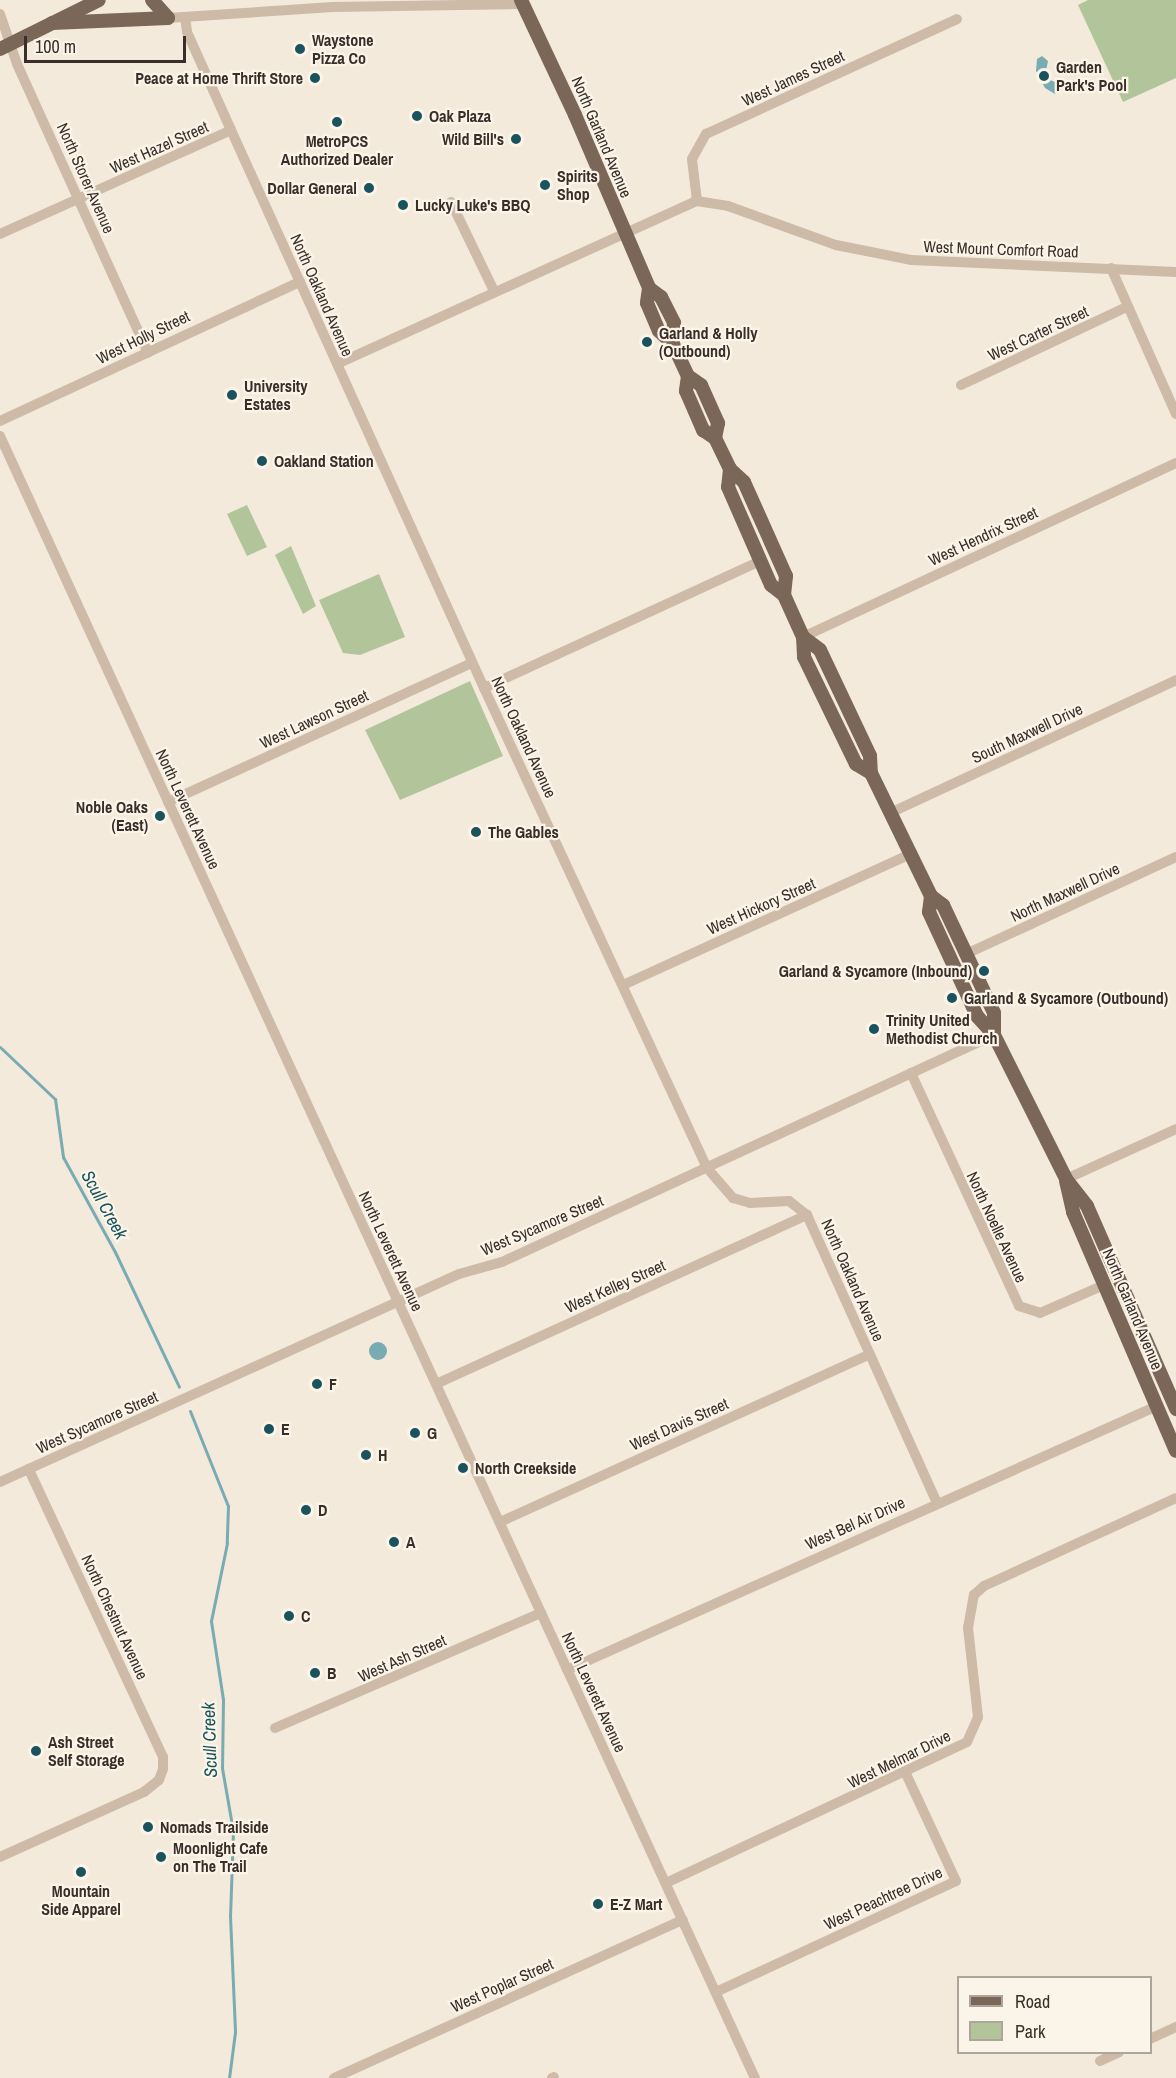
<!DOCTYPE html>
<style>
body{margin:0}
#map{position:relative;width:1176px;height:2078px;overflow:hidden;background:#f4eadc;font-family:"Archivo Narrow",sans-serif}
div>[style]{position:absolute}
.green>*{inset:0;background:#b2c49a}
.water>*{inset:0;background:#79abb3}
.round{border-radius:50%}
.stream>*{height:3px;margin:-1.5px;padding:0 1.5px;transform-origin:1.5px;border-radius:1.5px;background:#79abb3}
.minor>*{height:10px;margin:-5px;padding:0 5px;transform-origin:5px;border-radius:5px;background:#cdbba7}
.major>*{height:14px;margin:-7px;padding:0 7px;transform-origin:7px;border-radius:7px;background:#7b6758}
.dots>*{width:16px;height:16px;translate:-50% -50%;box-sizing:border-box;border:3px solid #fbf4e9;border-radius:50%}
span{translate:-50% -50%;white-space:nowrap;text-align:center;line-height:1.15;-webkit-text-stroke:4.5px #fbf4e9;paint-order:stroke}
.poi-label{font-size:16px;color:#392e28;font-weight:700}
.left{translate:0 -50%;text-align:left}
.right{translate:-100% -50%;text-align:right}
.street-label{font-size:16px;color:#392e28}
.water-label{font-size:18px;color:#1a535d;font-style:italic}
.legend{position:absolute;left:957px;top:1976px;width:195px;height:78px;box-sizing:border-box;background:#fbf4e9;border:2px solid #ada59c;margin:0;padding:8px 10px;list-style:none;font-size:18px;color:#392e28}
.legend li{display:flex;align-items:center;gap:12px;height:30px}
.legend b{width:30px;border:2px solid #ada59c}
.scale{position:absolute;left:24px;top:36px;width:162px;height:27px;box-sizing:border-box;border:3px solid #392e28;border-top:0;padding-left:8px;font-size:18px;line-height:21px;white-space:nowrap;color:#392e28;-webkit-text-stroke:4px #fbf4e9;paint-order:stroke}
</style>
<div id="map">
<div class="green">
<div style="clip-path:polygon(1088px 0,1176px 0,1176px 78px,1123px 102px,1078px 5px)"></div>
<div style="clip-path:polygon(247px 505px,267px 547px,247px 556px,227px 514px)"></div>
<div style="clip-path:polygon(291px 546px,316px 606px,303px 614px,275px 555px)"></div>
<div style="clip-path:polygon(379px 574px,405px 637px,360px 655px,343px 653px,319px 600px)"></div>
<div style="clip-path:polygon(470px 681px,503px 756px,400px 800px,365px 730px)"></div>
</div>
<div class="water">
<div style="clip-path:polygon(1042px 56px,1048px 61px,1046px 71px,1050px 80px,1060px 84px,1055px 94px,1045px 88px,1036px 71px,1037px 59px)"></div>
<div class="round" style="left:369px;top:1342px;width:18px;height:18px"></div>
</div>
<div class="stream">
<div style="left:0;top:1047px;width:76px;rotate:43.4deg"></div>
<div style="left:55px;top:1099px;width:59px;rotate:82.1deg"></div>
<div style="left:63px;top:1157px;width:108px;rotate:61.3deg"></div>
<div style="left:115px;top:1252px;width:149px;rotate:64.6deg"></div>
<div style="left:190px;top:1411px;width:102px;rotate:68.2deg"></div>
<div style="left:228px;top:1506px;width:37px;rotate:92deg"></div>
<div style="left:227px;top:1543px;width:80px;rotate:101.6deg"></div>
<div style="left:211px;top:1621px;width:79px;rotate:81.3deg"></div>
<div style="left:223px;top:1699px;width:69px;rotate:90.8deg"></div>
<div style="left:222px;top:1768px;width:64px;rotate:80.1deg"></div>
<div style="left:233px;top:1831px;width:85px;rotate:92deg"></div>
<div style="left:230px;top:1916px;width:116px;rotate:87.5deg"></div>
<div style="left:235px;top:2032px;width:46px;rotate:97.4deg"></div>
</div>
<div class="minor">
<div style="left:0;top:14px;width:53px;rotate:71.2deg"></div>
<div style="left:17px;top:64px;width:317px;rotate:65.6deg"></div>
<div style="left:185px;top:17px;width:15px;rotate:82deg"></div>
<div style="left:187px;top:32px;width:107px;rotate:65.8deg"></div>
<div style="left:231px;top:130px;width:613px;rotate:65.61deg"></div>
<div style="left:484px;top:688px;width:529px;rotate:65.08deg"></div>
<div style="left:707px;top:1168px;width:40px;rotate:49deg"></div>
<div style="left:733px;top:1198px;width:18px;rotate:16deg"></div>
<div style="left:750px;top:1203px;width:39px;rotate:-3deg"></div>
<div style="left:789px;top:1201px;width:23px;rotate:38deg"></div>
<div style="left:807px;top:1215px;width:316px;rotate:65.7deg"></div>
<div style="left:168px;top:18px;width:165px;rotate:-3.8deg"></div>
<div style="left:333px;top:7px;width:189px;rotate:-0.9deg"></div>
<div style="left:697px;top:201px;width:42px;rotate:-96.8deg"></div>
<div style="left:692px;top:159px;width:29px;rotate:-61deg"></div>
<div style="left:706px;top:134px;width:276px;rotate:-24.6deg"></div>
<div style="left:451px;top:202px;width:99px;rotate:64.2deg"></div>
<div style="left:0;top:234px;width:253px;rotate:-24.2deg"></div>
<div style="left:1111px;top:268px;width:160px;rotate:66deg"></div>
<div style="left:337px;top:364px;width:395px;rotate:-24.4deg"></div>
<div style="left:697px;top:201px;width:31px;rotate:9deg"></div>
<div style="left:728px;top:206px;width:115px;rotate:19.9deg"></div>
<div style="left:836px;top:245px;width:76px;rotate:11.3deg"></div>
<div style="left:911px;top:260px;width:265px;rotate:2.6deg"></div>
<div style="left:961px;top:385px;width:183px;rotate:-25.2deg"></div>
<div style="left:0;top:421px;width:331px;rotate:-24.9deg"></div>
<div style="left:0;top:436px;width:1807px;rotate:65.31deg"></div>
<div style="left:803px;top:637px;width:412px;rotate:-25deg"></div>
<div style="left:484px;top:688px;width:304px;rotate:-24.7deg"></div>
<div style="left:168px;top:802px;width:334px;rotate:-24.6deg"></div>
<div style="left:890px;top:813px;width:315px;rotate:-24.9deg"></div>
<div style="left:966px;top:954px;width:231px;rotate:-24.8deg"></div>
<div style="left:623px;top:985px;width:316px;rotate:-24.5deg"></div>
<div style="left:911px;top:1073px;width:257px;rotate:65.1deg"></div>
<div style="left:1019px;top:1306px;width:22px;rotate:18deg"></div>
<div style="left:1040px;top:1313px;width:72px;rotate:-23.7deg"></div>
<div style="left:1066px;top:1179px;width:121px;rotate:-24.4deg"></div>
<div style="left:436px;top:1384px;width:408px;rotate:-24.5deg"></div>
<div style="left:0;top:1482px;width:504px;rotate:-24.38deg"></div>
<div style="left:459px;top:1274px;width:45px;rotate:-15.6deg"></div>
<div style="left:502px;top:1262px;width:542px;rotate:-24.77deg"></div>
<div style="left:500px;top:1522px;width:406px;rotate:-24.4deg"></div>
<div style="left:567px;top:1670px;width:646px;rotate:-24.11deg"></div>
<div style="left:275px;top:1728px;width:290px;rotate:-23.4deg"></div>
<div style="left:0;top:1857px;width:158px;rotate:-24.3deg"></div>
<div style="left:144px;top:1792px;width:19px;rotate:-39deg"></div>
<div style="left:159px;top:1780px;width:12px;rotate:-70deg"></div>
<div style="left:163px;top:1769px;width:12px;rotate:-90deg"></div>
<div style="left:163px;top:1757px;width:318px;rotate:-115deg"></div>
<div style="left:666px;top:1883px;width:332px;rotate:-25.1deg"></div>
<div style="left:967px;top:1742px;width:27px;rotate:-66deg"></div>
<div style="left:978px;top:1717px;width:90px;rotate:-96.4deg"></div>
<div style="left:968px;top:1628px;width:34px;rotate:-80deg"></div>
<div style="left:974px;top:1595px;width:13px;rotate:-42deg"></div>
<div style="left:984px;top:1586px;width:211px;rotate:-24.6deg"></div>
<div style="left:716px;top:1992px;width:264px;rotate:-24.8deg"></div>
<div style="left:956px;top:1881px;width:118px;rotate:-115deg"></div>
<div style="left:1150px;top:2039px;width:29px;rotate:-25deg"></div>
<div style="left:1100px;top:2061px;width:21px;rotate:-25deg"></div>
<div style="left:334px;top:2078px;width:383px;rotate:-24.4deg"></div>
<div style="left:552px;top:2078px;width:2px;rotate:-27deg"></div>
</div>
<div class="major">
<div style="left:152px;top:0;width:24px;rotate:48deg"></div>
<div style="left:521px;top:0;width:127px;rotate:64.8deg"></div>
<div style="left:575px;top:115px;width:188px;rotate:66.8deg"></div>
<div style="left:649px;top:288px;width:15px;rotate:37deg"></div>
<div style="left:661px;top:297px;width:29px;rotate:63deg"></div>
<div style="left:674px;top:323px;width:21px;rotate:93deg"></div>
<div style="left:52px;top:23px;width:116px;rotate:-2.5deg"></div>
<div style="left:0;top:49px;width:110px;rotate:-26.3deg"></div>
<div style="left:649px;top:288px;width:15px;rotate:98deg"></div>
<div style="left:647px;top:303px;width:30px;rotate:67deg"></div>
<div style="left:659px;top:331px;width:19px;rotate:43deg"></div>
<div style="left:673px;top:344px;width:35px;rotate:65deg"></div>
<div style="left:688px;top:376px;width:16px;rotate:35deg"></div>
<div style="left:701px;top:385px;width:42px;rotate:65.9deg"></div>
<div style="left:718px;top:423px;width:15px;rotate:101deg"></div>
<div style="left:688px;top:376px;width:15px;rotate:98deg"></div>
<div style="left:686px;top:391px;width:43px;rotate:66.4deg"></div>
<div style="left:703px;top:430px;width:14px;rotate:34deg"></div>
<div style="left:715px;top:438px;width:34px;rotate:64deg"></div>
<div style="left:730px;top:469px;width:19px;rotate:43deg"></div>
<div style="left:744px;top:482px;width:103px;rotate:65.9deg"></div>
<div style="left:786px;top:576px;width:19px;rotate:96deg"></div>
<div style="left:730px;top:469px;width:18px;rotate:96deg"></div>
<div style="left:728px;top:487px;width:107px;rotate:66.3deg"></div>
<div style="left:771px;top:585px;width:16px;rotate:38deg"></div>
<div style="left:784px;top:595px;width:46px;rotate:65.7deg"></div>
<div style="left:803px;top:637px;width:20px;rotate:87deg"></div>
<div style="left:804px;top:657px;width:119px;rotate:64.1deg"></div>
<div style="left:856px;top:764px;width:17px;rotate:31deg"></div>
<div style="left:803px;top:637px;width:21px;rotate:37deg"></div>
<div style="left:820px;top:650px;width:117px;rotate:64.7deg"></div>
<div style="left:870px;top:756px;width:17px;rotate:87deg"></div>
<div style="left:871px;top:773px;width:137px;rotate:64deg"></div>
<div style="left:931px;top:896px;width:15px;rotate:37deg"></div>
<div style="left:943px;top:905px;width:119px;rotate:64.7deg"></div>
<div style="left:994px;top:1013px;width:22px;rotate:90deg"></div>
<div style="left:931px;top:896px;width:16px;rotate:97deg"></div>
<div style="left:929px;top:912px;width:115px;rotate:65.2deg"></div>
<div style="left:977px;top:1016px;width:25px;rotate:48deg"></div>
<div style="left:994px;top:1035px;width:161px;rotate:63.4deg"></div>
<div style="left:1066px;top:1179px;width:34px;rotate:52deg"></div>
<div style="left:1087px;top:1206px;width:222px;rotate:66.3deg"></div>
<div style="left:1066px;top:1181px;width:32px;rotate:77deg"></div>
<div style="left:1073px;top:1212px;width:260px;rotate:66.7deg"></div>
</div>
<div class="dots">
<div style="left:300px;top:49px;background:#1a535d"></div>
<div style="left:1044px;top:76px;background:#1a535d"></div>
<div style="left:315px;top:78px;background:#1a535d"></div>
<div style="left:417px;top:116px;background:#1a535d"></div>
<div style="left:337px;top:122px;background:#1a535d"></div>
<div style="left:516px;top:139px;background:#1a535d"></div>
<div style="left:545px;top:185px;background:#1a535d"></div>
<div style="left:369px;top:188px;background:#1a535d"></div>
<div style="left:403px;top:205px;background:#1a535d"></div>
<div style="left:647px;top:342px;background:#1a535d"></div>
<div style="left:232px;top:395px;background:#1a535d"></div>
<div style="left:262px;top:461px;background:#1a535d"></div>
<div style="left:160px;top:816px;background:#1a535d"></div>
<div style="left:476px;top:832px;background:#1a535d"></div>
<div style="left:984px;top:971px;background:#1a535d"></div>
<div style="left:952px;top:998px;background:#1a535d"></div>
<div style="left:874px;top:1029px;background:#1a535d"></div>
<div style="left:317px;top:1384px;background:#1a535d"></div>
<div style="left:269px;top:1429px;background:#1a535d"></div>
<div style="left:415px;top:1433px;background:#1a535d"></div>
<div style="left:366px;top:1455px;background:#1a535d"></div>
<div style="left:463px;top:1468px;background:#1a535d"></div>
<div style="left:306px;top:1510px;background:#1a535d"></div>
<div style="left:394px;top:1542px;background:#1a535d"></div>
<div style="left:289px;top:1616px;background:#1a535d"></div>
<div style="left:315px;top:1673px;background:#1a535d"></div>
<div style="left:36px;top:1751px;background:#1a535d"></div>
<div style="left:148px;top:1827px;background:#1a535d"></div>
<div style="left:161px;top:1857px;background:#1a535d"></div>
<div style="left:81px;top:1872px;background:#1a535d"></div>
<div style="left:598px;top:1904px;background:#1a535d"></div>
</div>
<div class="poi-label">
<span class="left" style="left:312px;top:49px">Waystone<br>Pizza Co</span>
<span class="left" style="left:1056px;top:76px">Garden<br>Park's Pool</span>
<span class="right" style="left:303px;top:78px">Peace at Home Thrift Store</span>
<span class="left" style="left:429px;top:116px">Oak Plaza</span>
<span class="right" style="left:504px;top:139px">Wild Bill's</span>
<span style="left:337px;top:150px">MetroPCS<br>Authorized Dealer</span>
<span class="left" style="left:557px;top:185px">Spirits<br>Shop</span>
<span class="right" style="left:357px;top:188px">Dollar General</span>
<span class="left" style="left:415px;top:205px">Lucky Luke's BBQ</span>
<span class="left" style="left:659px;top:342px">Garland &amp; Holly<br>(Outbound)</span>
<span class="left" style="left:244px;top:395px">University<br>Estates</span>
<span class="left" style="left:274px;top:461px">Oakland Station</span>
<span class="right" style="left:148px;top:816px">Noble Oaks<br>(East)</span>
<span class="left" style="left:488px;top:832px">The Gables</span>
<span class="right" style="left:972px;top:971px">Garland &amp; Sycamore (Inbound)</span>
<span class="left" style="left:964px;top:998px">Garland &amp; Sycamore (Outbound)</span>
<span class="left" style="left:886px;top:1029px">Trinity United<br>Methodist Church</span>
<span class="left" style="left:329px;top:1384px">F</span>
<span class="left" style="left:281px;top:1429px">E</span>
<span class="left" style="left:427px;top:1433px">G</span>
<span class="left" style="left:378px;top:1455px">H</span>
<span class="left" style="left:475px;top:1468px">North Creekside</span>
<span class="left" style="left:318px;top:1510px">D</span>
<span class="left" style="left:406px;top:1542px">A</span>
<span class="left" style="left:301px;top:1616px">C</span>
<span class="left" style="left:327px;top:1673px">B</span>
<span class="left" style="left:48px;top:1751px">Ash Street<br>Self Storage</span>
<span class="left" style="left:160px;top:1827px">Nomads Trailside</span>
<span class="left" style="left:173px;top:1857px">Moonlight Cafe<br>on The Trail</span>
<span style="left:81px;top:1900px">Mountain<br>Side Apparel</span>
<span class="left" style="left:610px;top:1904px">E-Z Mart</span>
</div>
<div class="street-label">
<span style="left:793px;top:78px;rotate:-25deg">West James Street</span>
<span style="left:602px;top:137px;rotate:67deg">North Garland Avenue</span>
<span style="left:159px;top:147px;rotate:-24deg">West Hazel Street</span>
<span style="left:86px;top:178px;rotate:66deg">North Storer Avenue</span>
<span style="left:1001px;top:249px;rotate:2deg">West Mount Comfort Road</span>
<span style="left:322px;top:295px;rotate:66deg">North Oakland Avenue</span>
<span style="left:1038px;top:333px;rotate:-25deg">West Carter Street</span>
<span style="left:143px;top:337px;rotate:-26deg">West Holly Street</span>
<span style="left:983px;top:536px;rotate:-25deg">West Hendrix Street</span>
<span style="left:314px;top:719px;rotate:-25deg">West Lawson Street</span>
<span style="left:1027px;top:733px;rotate:-25deg">South Maxwell Drive</span>
<span style="left:524px;top:737px;rotate:65deg">North Oakland Avenue</span>
<span style="left:188px;top:809px;rotate:65deg">North Leverett Avenue</span>
<span style="left:1065px;top:892px;rotate:-25deg">North Maxwell Drive</span>
<span style="left:761px;top:906px;rotate:-24deg">West Hickory Street</span>
<span style="left:542px;top:1225px;rotate:-23deg">West Sycamore Street</span>
<span style="left:997px;top:1227px;rotate:65deg">North Noelle Avenue</span>
<span style="left:391px;top:1251px;rotate:65deg">North Leverett Avenue</span>
<span style="left:853px;top:1280px;rotate:66deg">North Oakland Avenue</span>
<span style="left:615px;top:1286px;rotate:-24deg">West Kelley Street</span>
<span style="left:1133px;top:1309px;rotate:67deg">North Garland Avenue</span>
<span style="left:97px;top:1422px;rotate:-24deg">West Sycamore Street</span>
<span style="left:679px;top:1424px;rotate:-24deg">West Davis Street</span>
<span style="left:855px;top:1523px;rotate:-24deg">West Bel Air Drive</span>
<span style="left:115px;top:1617px;rotate:65deg">North Chestnut Avenue</span>
<span style="left:402px;top:1658px;rotate:-24deg">West Ash Street</span>
<span style="left:594px;top:1692px;rotate:65deg">North Leverett Avenue</span>
<span style="left:899px;top:1759px;rotate:-26deg">West Melmar Drive</span>
<span style="left:883px;top:1898px;rotate:-25deg">West Peachtree Drive</span>
<span style="left:502px;top:1985px;rotate:-24deg">West Poplar Street</span>
</div>
<div class="water-label">
<span style="left:104px;top:1205px;rotate:61deg">Scull Creek</span>
<span style="left:210px;top:1740px;rotate:-92deg">Scull Creek</span>
</div>
<ul class="legend">
<li><b style="height:8px;background:#7b6758"></b>Road</li>
<li><b style="height:16px;background:#b2c49a"></b>Park</li>
</ul>
<div class="scale">100 m</div>
</div>
